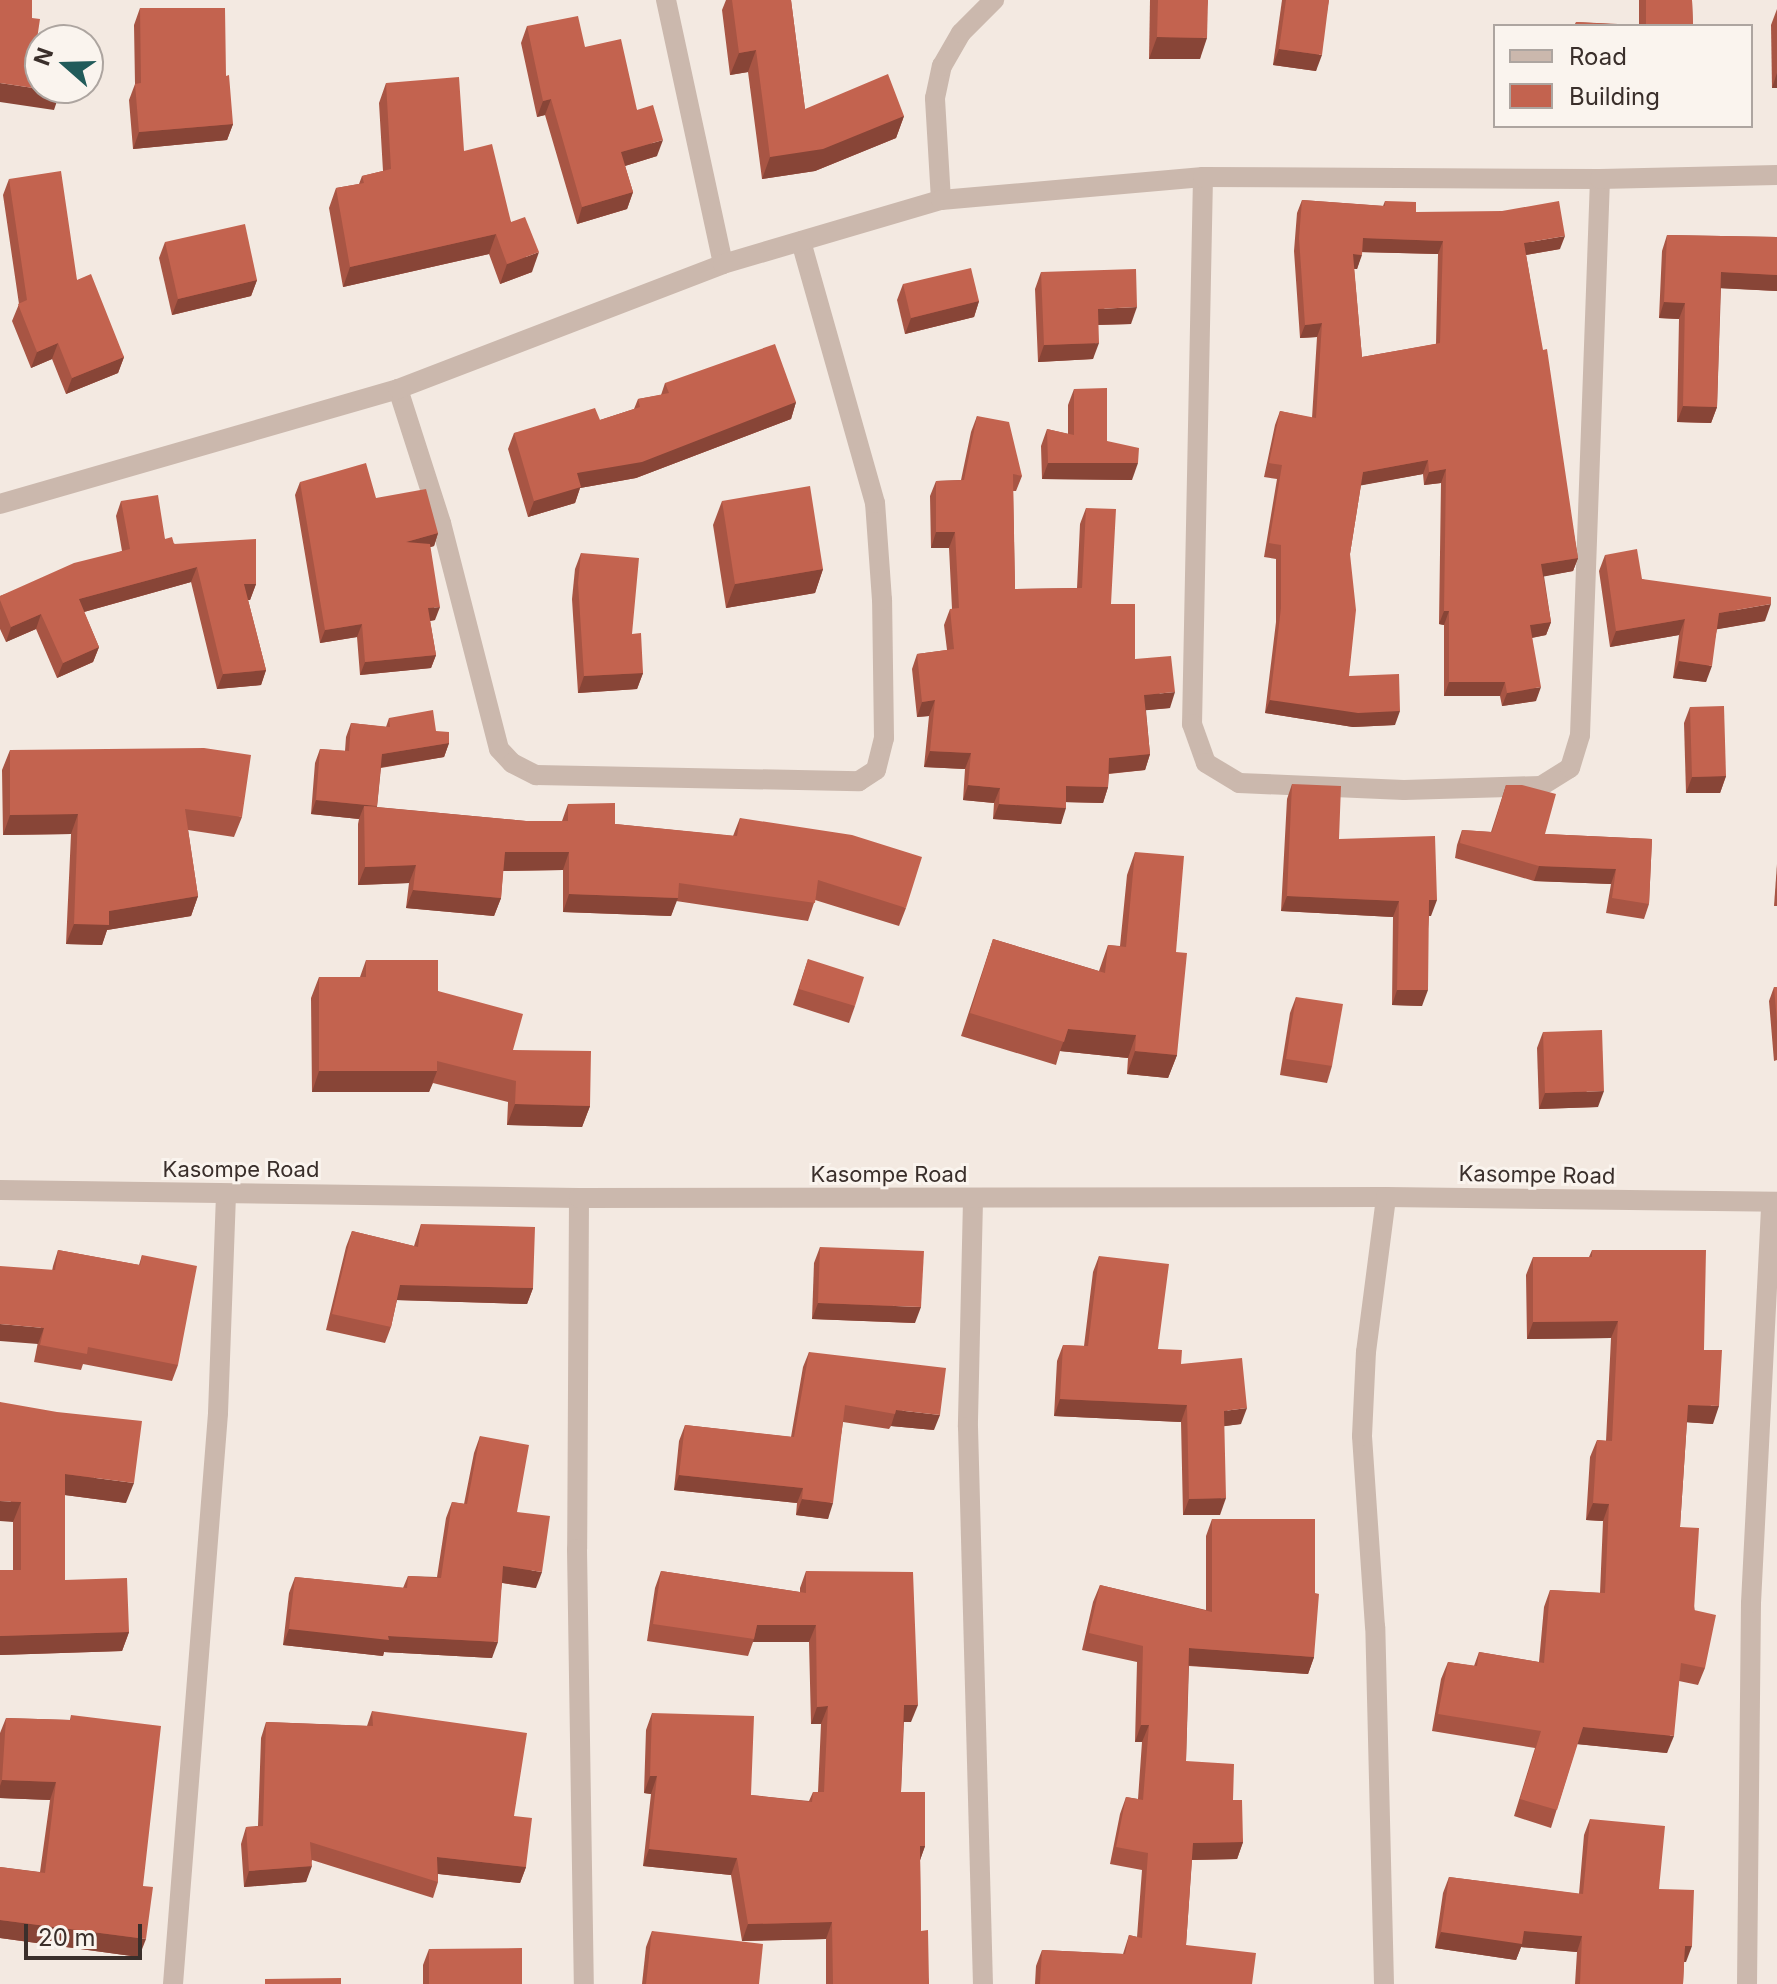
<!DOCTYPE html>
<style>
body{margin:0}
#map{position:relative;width:1777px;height:1984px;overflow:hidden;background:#f3e9e1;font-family:Inter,sans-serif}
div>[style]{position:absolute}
.minor>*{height:20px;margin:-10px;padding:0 10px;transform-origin:10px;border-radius:10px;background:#cbb8ad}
.tertiary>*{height:20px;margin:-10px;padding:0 10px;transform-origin:10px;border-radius:10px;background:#cbb8ad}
.wall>*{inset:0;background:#a85544}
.shaded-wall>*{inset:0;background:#884537}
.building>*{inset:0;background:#c3634f}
span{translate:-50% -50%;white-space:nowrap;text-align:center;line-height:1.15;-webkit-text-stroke:6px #faf4ee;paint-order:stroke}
.street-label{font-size:22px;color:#3a2f2b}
.legend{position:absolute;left:1493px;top:24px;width:260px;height:104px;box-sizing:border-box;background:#faf4ee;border:2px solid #ada5a0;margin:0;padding:10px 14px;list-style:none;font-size:24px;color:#3a2f2b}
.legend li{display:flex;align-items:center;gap:16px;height:40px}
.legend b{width:40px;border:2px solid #ada5a0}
.north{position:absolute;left:24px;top:24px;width:80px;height:80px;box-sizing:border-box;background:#faf4ee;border:2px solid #ada5a0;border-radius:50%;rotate:290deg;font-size:22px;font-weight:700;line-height:32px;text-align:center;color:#3a2f2b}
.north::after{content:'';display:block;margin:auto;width:28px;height:36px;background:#215b5a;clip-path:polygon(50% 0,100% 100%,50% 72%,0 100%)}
.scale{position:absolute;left:24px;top:1924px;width:118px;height:36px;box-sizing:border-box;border:4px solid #3a2f2b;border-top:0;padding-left:10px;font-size:24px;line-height:28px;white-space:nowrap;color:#3a2f2b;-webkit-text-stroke:6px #faf4ee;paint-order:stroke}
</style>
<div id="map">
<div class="minor">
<div style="left:666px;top:0;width:270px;rotate:77.8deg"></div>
<div style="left:1203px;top:177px;width:547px;rotate:91.15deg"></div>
<div style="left:1192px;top:724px;width:41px;rotate:70.3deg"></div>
<div style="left:1206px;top:763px;width:39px;rotate:31deg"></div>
<div style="left:1239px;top:783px;width:165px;rotate:2.4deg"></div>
<div style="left:1404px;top:790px;width:137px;rotate:-1.7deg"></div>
<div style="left:1541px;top:786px;width:34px;rotate:-32deg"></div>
<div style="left:1570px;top:768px;width:34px;rotate:-73deg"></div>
<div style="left:1580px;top:735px;width:556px;rotate:-87.94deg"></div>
<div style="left:941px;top:200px;width:102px;rotate:-93.4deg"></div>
<div style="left:935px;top:98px;width:33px;rotate:-78deg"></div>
<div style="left:942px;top:66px;width:38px;rotate:-60deg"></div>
<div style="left:961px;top:33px;width:47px;rotate:-45deg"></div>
<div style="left:398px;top:389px;width:141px;rotate:72.2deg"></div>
<div style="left:441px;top:523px;width:233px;rotate:75.6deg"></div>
<div style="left:499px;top:749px;width:19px;rotate:47deg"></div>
<div style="left:512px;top:763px;width:27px;rotate:27deg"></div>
<div style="left:536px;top:775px;width:323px;rotate:1.1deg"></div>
<div style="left:859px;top:781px;width:20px;rotate:-33deg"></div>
<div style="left:876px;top:770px;width:33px;rotate:-76deg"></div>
<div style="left:884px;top:738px;width:138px;rotate:-90.8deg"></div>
<div style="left:882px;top:600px;width:97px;rotate:-94.1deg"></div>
<div style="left:875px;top:503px;width:272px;rotate:-105.8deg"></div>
<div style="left:0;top:504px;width:414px;rotate:-16.1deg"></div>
<div style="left:398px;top:389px;width:348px;rotate:-21deg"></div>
<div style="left:723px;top:264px;width:227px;rotate:-16.4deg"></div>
<div style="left:941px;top:200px;width:263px;rotate:-5deg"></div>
<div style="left:1203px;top:177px;width:397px;rotate:0.3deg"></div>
<div style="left:1600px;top:179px;width:177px;rotate:-1.3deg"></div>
<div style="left:579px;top:1198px;width:351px;rotate:90.3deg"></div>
<div style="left:577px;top:1549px;width:435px;rotate:89.1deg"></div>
<div style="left:973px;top:1200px;width:227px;rotate:91.3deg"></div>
<div style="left:968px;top:1427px;width:557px;rotate:88.46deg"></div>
<div style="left:173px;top:1984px;width:573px;rotate:-85.49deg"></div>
<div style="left:218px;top:1413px;width:218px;rotate:-87.9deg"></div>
<div style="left:1384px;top:1984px;width:357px;rotate:-91.4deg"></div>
<div style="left:1375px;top:1627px;width:191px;rotate:-93.9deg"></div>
<div style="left:1362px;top:1436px;width:84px;rotate:-87.3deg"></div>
<div style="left:1366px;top:1352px;width:156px;rotate:-82.6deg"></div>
<div style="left:1747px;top:1984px;width:381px;rotate:-89.4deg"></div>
<div style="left:1751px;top:1603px;width:401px;rotate:-87.1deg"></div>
</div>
<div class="tertiary">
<div style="left:0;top:1190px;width:579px;rotate:0.79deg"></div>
<div style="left:579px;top:1198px;width:807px;rotate:-0.07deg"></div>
<div style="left:1386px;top:1197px;width:391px;rotate:0.7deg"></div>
</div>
<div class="wall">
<div style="clip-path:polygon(726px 0,791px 0,805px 109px,904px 116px,896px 138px,815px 171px,762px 179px,748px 72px,730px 75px,722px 10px)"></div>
<div style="clip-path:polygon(1150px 0,1208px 0,1200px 59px,1149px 59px)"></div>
<div style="clip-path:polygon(1282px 0,1329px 0,1316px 71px,1273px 65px)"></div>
<div style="clip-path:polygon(1639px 0,1692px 0,1693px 26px,1574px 26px,1576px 22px,1639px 25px)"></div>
<div style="clip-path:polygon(140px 8px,233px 124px,227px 140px,133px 149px,129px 100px,135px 84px,134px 25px)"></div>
<div style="clip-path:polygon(1777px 9px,1777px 88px,1772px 88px,1771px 25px)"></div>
<div style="clip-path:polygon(527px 26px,585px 47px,637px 110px,657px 156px,625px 166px,633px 192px,627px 209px,577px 224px,545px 115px,537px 117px,521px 43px)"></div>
<div style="clip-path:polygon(386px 83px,464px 151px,511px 222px,532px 272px,500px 284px,489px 254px,343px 287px,329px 208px,336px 188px,359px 184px,362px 176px,383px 171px,379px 103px)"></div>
<div style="clip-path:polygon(9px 179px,77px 280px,124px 357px,118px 373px,66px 394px,52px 359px,31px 368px,12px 321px,19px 304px,3px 195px)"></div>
<div style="clip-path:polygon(evenodd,1302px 200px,1383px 206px,1385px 201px,1416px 212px,1560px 249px,1526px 255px,1578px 558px,1573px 571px,1544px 576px,1551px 622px,1546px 635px,1532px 638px,1536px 701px,1502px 706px,1500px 696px,1444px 696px,1444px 625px,1439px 624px,1441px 483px,1424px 485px,1423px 474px,1361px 485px,1350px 554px,1349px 676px,1395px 725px,1353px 727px,1265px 713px,1276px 622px,1276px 559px,1264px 557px,1277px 479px,1264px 477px,1275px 425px,1280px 411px,1312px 418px,1317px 337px,1300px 338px,1294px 251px,1297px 213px,1302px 200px,1362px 252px,1438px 254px,1436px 344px,1362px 357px,1354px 269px,1357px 269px,1362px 252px)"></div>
<div style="clip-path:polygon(1667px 235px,1777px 237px,1777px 291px,1721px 288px,1717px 407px,1711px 423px,1677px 422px,1679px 319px,1659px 318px,1662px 251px)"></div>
<div style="clip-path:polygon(165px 242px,257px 280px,251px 296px,172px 315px,159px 258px)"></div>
<div style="clip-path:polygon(1041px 272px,1131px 324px,1098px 325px,1093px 359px,1038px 362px,1035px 289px)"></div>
<div style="clip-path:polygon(903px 284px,979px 301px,974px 317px,905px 334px,897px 300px)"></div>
<div style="clip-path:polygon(665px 383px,796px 402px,791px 419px,636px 478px,580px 488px,575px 503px,528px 517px,508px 449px,514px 433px,600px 420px,634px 409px,638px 399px,661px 395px)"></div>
<div style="clip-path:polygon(1074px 389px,1107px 441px,1132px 480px,1042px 479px,1041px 446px,1047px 429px,1068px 434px,1068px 405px)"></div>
<div style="clip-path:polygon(977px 416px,1022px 476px,1016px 491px,1013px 491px,1015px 589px,1077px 588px,1080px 524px,1086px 508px,1111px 604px,1135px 659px,1170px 708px,1146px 710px,1150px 754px,1145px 770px,1109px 774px,1108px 787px,1103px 803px,1066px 802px,1061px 824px,993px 819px,994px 803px,963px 800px,965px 769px,924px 767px,929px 716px,917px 717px,912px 669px,917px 654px,947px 650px,944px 625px,950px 609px,952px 609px,949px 548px,931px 548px,930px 496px,936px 481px,961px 480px,971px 432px)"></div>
<div style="clip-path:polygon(300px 482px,376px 498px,438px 533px,434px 546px,430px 547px,435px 620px,430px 621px,436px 655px,431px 668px,360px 675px,357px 637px,320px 643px,295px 495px)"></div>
<div style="clip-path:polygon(121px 501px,165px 539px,256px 584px,250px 600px,248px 600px,266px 670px,261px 685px,217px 689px,191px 582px,84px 612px,99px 647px,93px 662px,57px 678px,36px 629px,6px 642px,0 629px,0 596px,122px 551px,116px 516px)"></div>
<div style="clip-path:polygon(722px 501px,823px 569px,815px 593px,726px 608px,713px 525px)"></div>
<div style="clip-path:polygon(581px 553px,632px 634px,643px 673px,637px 689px,578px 693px,572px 599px,575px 569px)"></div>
<div style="clip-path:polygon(1605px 555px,1642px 579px,1765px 621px,1717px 629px,1706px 682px,1673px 678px,1679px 635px,1610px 647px,1599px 571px)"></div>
<div style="clip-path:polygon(1690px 707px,1726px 776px,1720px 793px,1686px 793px,1684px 723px)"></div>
<div style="clip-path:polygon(389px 718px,436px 731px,449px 743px,444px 757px,381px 768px,377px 807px,526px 821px,562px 821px,568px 804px,615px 824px,733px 836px,740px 818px,906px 908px,899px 926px,815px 900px,808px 921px,676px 901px,671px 916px,563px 912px,563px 870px,503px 871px,501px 898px,494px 916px,406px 908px,409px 883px,358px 885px,358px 824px,359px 819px,311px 814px,315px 763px,320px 749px,345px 751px,346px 737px,351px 723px,386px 727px)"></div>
<div style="clip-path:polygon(10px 750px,242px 817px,234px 837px,188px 830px,198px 896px,191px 916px,107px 930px,102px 945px,66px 944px,71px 834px,3px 835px,2px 770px)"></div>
<div style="clip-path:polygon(1292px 784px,1339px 839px,1431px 916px,1429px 916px,1422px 1006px,1392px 1005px,1393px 917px,1281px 911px,1287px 799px)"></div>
<div style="clip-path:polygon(1506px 785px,1545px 834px,1652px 839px,1649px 904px,1644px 919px,1606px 913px,1611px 884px,1534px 881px,1455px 858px,1457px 845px,1462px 830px,1491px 832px)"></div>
<div style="clip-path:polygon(1135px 852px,1176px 952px,1177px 1055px,1168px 1078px,1127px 1074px,1128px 1058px,1060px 1051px,1056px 1065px,961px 1036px,993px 939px,1099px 971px,1108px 945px,1120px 946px,1127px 875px)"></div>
<div style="clip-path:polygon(1777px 864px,1777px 906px,1774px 906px)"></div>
<div style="clip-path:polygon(808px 959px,855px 1006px,849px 1023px,793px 1005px)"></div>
<div style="clip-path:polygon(366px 960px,438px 991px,513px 1050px,590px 1106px,582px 1127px,507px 1125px,508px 1102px,433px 1083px,429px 1092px,312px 1092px,311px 998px,319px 977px,360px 977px)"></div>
<div style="clip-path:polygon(1774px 987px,1777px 987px,1777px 1060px,1774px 1061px,1769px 1001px)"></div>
<div style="clip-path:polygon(1296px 997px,1332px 1066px,1327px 1083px,1280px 1075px,1290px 1013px)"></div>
<div style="clip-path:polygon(1543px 1032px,1598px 1107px,1539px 1109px,1537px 1048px)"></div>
<div style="clip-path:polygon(421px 1224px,533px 1288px,527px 1304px,397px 1300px,391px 1327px,385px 1343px,326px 1330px,346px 1247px,352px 1231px,414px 1246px)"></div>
<div style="clip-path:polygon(820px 1247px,915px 1323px,812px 1319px,814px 1263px)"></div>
<div style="clip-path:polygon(58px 1250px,139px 1265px,142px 1255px,178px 1365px,172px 1381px,83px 1364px,81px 1370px,34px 1362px,53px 1266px)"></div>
<div style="clip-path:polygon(1592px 1250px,1704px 1350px,1713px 1424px,1687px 1422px,1680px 1527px,1705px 1668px,1698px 1685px,1679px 1681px,1667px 1753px,1577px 1744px,1551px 1828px,1514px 1816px,1535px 1748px,1432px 1731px,1441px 1679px,1448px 1662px,1474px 1666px,1479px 1652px,1539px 1662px,1544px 1607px,1550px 1590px,1600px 1593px,1603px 1521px,1586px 1520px,1590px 1457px,1597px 1440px,1606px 1441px,1611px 1338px,1527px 1339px,1526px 1275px,1533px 1257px,1589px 1257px)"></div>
<div style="clip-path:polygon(1099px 1256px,1158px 1349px,1181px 1364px,1241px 1424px,1224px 1426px,1220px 1515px,1183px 1515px,1181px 1422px,1054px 1416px,1057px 1361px,1063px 1345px,1084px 1346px,1093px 1272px)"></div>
<div style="clip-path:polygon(809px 1352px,934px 1430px,891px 1426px,889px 1429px,843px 1422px,828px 1519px,796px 1515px,797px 1503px,674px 1490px,679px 1441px,685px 1425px,791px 1437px,803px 1367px)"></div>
<div style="clip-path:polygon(0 1402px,126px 1503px,65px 1495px,65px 1580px,129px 1632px,122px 1651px,0 1655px,0 1570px,13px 1570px,13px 1522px)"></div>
<div style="clip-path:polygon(480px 1436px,517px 1512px,536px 1588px,502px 1583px,492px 1658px,384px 1652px,383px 1656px,283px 1645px,289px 1593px,295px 1577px,403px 1588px,408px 1576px,437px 1577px,446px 1518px,452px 1502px,464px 1504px,474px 1453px)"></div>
<div style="clip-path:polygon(1212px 1519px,1314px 1657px,1308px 1674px,1189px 1666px,1186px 1761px,1233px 1800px,1243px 1842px,1237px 1859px,1192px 1860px,1186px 1945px,1252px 1984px,1035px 1984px,1036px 1966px,1042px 1950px,1123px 1954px,1129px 1935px,1137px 1937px,1142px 1870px,1110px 1864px,1120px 1814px,1126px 1797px,1138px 1799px,1142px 1742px,1135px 1742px,1137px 1662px,1082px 1650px,1093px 1602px,1100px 1585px,1206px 1610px,1206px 1536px)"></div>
<div style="clip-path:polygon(661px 1571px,800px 1592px,800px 1588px,806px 1571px,911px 1722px,904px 1722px,901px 1792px,925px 1846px,920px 1860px,921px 1931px,929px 1984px,826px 1984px,826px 1939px,742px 1941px,731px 1875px,643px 1866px,651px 1794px,644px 1793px,646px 1730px,652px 1713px,751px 1795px,809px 1801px,813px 1792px,818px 1792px,821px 1724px,811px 1724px,809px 1642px,753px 1642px,748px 1656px,647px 1641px,655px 1588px)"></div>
<div style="clip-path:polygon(372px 1711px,514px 1816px,526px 1867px,520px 1883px,438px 1874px,438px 1882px,433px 1898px,312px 1860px,306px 1882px,244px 1887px,241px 1844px,246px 1827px,258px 1826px,261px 1738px,266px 1722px,367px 1726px)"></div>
<div style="clip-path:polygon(71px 1715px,143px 1886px,139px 1957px,0 1938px,0 1867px,40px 1872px,50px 1800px,0 1798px,0 1733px,6px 1718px,70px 1720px)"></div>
<div style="clip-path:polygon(1590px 1819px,1659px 1889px,1686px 1962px,1684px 1962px,1683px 1984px,1575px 1984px,1577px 1952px,1521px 1947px,1516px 1960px,1435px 1948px,1443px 1893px,1449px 1877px,1579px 1894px,1584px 1835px)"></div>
<div style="clip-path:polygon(652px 1931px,759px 1984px,642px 1984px,646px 1947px)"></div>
<div style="clip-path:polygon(429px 1949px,522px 1984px,423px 1984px,423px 1965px)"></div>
</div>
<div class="shaded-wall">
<div style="clip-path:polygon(1157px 37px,1207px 38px,1200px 59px,1149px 59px)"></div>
<div style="clip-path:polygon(1279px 49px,1322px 55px,1316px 71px,1273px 65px)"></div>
<div style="clip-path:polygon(756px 50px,748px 72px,730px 75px,739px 53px)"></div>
<div style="clip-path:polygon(1777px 73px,1777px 88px,1772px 88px)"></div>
<div style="clip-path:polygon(0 83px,60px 92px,54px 110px,0 102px)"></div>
<div style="clip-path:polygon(551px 99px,545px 115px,537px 117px,543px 101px)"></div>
<div style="clip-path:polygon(904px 116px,896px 138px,815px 171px,762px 179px,770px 157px)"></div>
<div style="clip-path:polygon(233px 124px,227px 140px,133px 149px,139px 132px)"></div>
<div style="clip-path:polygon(663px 140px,657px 156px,615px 169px,621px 152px)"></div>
<div style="clip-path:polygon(633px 192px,627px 209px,577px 224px,582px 207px)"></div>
<div style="clip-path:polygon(496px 234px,489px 254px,343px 287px,350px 267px)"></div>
<div style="clip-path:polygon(1565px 236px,1560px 249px,1519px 256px,1524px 243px)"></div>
<div style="clip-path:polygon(1363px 238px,1443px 241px,1438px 254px,1358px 252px)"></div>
<div style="clip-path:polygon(539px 252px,532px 272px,500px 284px,507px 264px)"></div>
<div style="clip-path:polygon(1353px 254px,1362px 255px,1357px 269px,1348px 268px)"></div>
<div style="clip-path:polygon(1721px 272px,1777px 275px,1777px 291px,1716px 288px)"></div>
<div style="clip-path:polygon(257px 280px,251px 296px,172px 315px,178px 299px)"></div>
<div style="clip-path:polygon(979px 301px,974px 317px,905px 334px,911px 318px)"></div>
<div style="clip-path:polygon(1664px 302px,1685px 303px,1679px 319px,1659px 318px)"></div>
<div style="clip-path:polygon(1137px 307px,1131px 324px,1092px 325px,1098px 309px)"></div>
<div style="clip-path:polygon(1322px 323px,1317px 337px,1300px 338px,1305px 325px)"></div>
<div style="clip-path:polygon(58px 343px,52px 359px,31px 368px,37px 352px)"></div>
<div style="clip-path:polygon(1099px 343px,1093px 359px,1038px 362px,1044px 345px)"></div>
<div style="clip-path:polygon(124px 357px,118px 373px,66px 394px,72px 378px)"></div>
<div style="clip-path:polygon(796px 402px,791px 419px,636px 478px,580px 488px,575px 503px,528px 517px,534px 501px,577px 473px)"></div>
<div style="clip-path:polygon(1683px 406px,1717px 407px,1711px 423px,1677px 422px)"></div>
<div style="clip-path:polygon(1428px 460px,1423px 474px,1358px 486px,1363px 472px)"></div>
<div style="clip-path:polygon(1048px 463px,1138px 463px,1132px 480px,1042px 479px)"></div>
<div style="clip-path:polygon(1446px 469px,1441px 483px,1424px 485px,1429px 472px)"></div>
<div style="clip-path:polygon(936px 532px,955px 532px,949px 548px,931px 548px)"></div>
<div style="clip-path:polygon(438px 533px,434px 546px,402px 556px,406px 542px)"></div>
<div style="clip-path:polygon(1578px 558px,1573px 571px,1536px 578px,1541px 564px)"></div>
<div style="clip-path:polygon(197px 567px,191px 582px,73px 615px,79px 599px)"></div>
<div style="clip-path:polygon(823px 569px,815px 593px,726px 608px,735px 584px)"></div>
<div style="clip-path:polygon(244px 584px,256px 584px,250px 600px,239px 600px)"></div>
<div style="clip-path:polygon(1771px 604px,1765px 621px,1713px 630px,1719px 613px)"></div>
<div style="clip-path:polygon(440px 607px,435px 620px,423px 622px,428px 608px)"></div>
<div style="clip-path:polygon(1444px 611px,1449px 611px,1444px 625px,1439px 624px)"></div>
<div style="clip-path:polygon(41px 614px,36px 629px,6px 642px,11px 627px)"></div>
<div style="clip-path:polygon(1685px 619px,1679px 635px,1610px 647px,1616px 631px)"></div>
<div style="clip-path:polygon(1551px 622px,1546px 635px,1525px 639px,1530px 625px)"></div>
<div style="clip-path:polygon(362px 624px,357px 637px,320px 643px,325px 630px)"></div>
<div style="clip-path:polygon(99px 647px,93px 662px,57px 678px,63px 663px)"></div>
<div style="clip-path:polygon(436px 655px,431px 668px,360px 675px,365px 662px)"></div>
<div style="clip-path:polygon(1679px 661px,1712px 666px,1706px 682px,1673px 678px)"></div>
<div style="clip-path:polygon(266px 670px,261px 685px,217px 689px,223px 674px)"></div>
<div style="clip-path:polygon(643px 673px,637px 689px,578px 693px,584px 676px)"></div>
<div style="clip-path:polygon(1449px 682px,1505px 682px,1500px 696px,1444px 696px)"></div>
<div style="clip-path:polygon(1541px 687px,1536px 701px,1502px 706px,1507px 693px)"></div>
<div style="clip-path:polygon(1175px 692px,1170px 708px,1138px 711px,1144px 695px)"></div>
<div style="clip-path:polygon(935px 700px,929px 716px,917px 717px,922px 702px)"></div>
<div style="clip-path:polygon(1270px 700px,1400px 711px,1395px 725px,1353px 727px,1265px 713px)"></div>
<div style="clip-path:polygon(449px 743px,444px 757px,377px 768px,382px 754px)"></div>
<div style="clip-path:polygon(930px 751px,971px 753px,965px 769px,924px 767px)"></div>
<div style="clip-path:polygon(1150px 754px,1145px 770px,1103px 774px,1109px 758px)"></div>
<div style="clip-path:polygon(1726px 776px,1720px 793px,1686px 793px,1692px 777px)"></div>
<div style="clip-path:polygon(968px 785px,1000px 788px,994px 803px,963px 800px)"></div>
<div style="clip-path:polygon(1066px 786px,1108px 787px,1103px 803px,1061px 802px)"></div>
<div style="clip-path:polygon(316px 800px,377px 806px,364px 806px,359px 819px,311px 814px)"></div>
<div style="clip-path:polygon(999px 804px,1066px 808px,1061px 824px,993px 819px)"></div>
<div style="clip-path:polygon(78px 814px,71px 834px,3px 835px,10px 815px)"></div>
<div style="clip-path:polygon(505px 852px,569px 852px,563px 870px,499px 871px)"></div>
<div style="clip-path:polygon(416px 865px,409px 883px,358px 885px,365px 867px)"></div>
<div style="clip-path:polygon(1539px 866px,1616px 869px,1611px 884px,1534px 881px)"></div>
<div style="clip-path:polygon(413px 890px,501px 898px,494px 916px,406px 908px)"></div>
<div style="clip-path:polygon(569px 894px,678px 898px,671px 916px,563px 912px)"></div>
<div style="clip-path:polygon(198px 896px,191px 916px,107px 930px,102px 945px,66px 944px,74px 924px,109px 911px)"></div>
<div style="clip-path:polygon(1287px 896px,1399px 901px,1393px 917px,1281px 911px)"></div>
<div style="clip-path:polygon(1429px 900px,1437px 900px,1431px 916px,1424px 916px)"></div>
<div style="clip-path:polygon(1397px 990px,1428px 990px,1422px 1006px,1392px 1005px)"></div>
<div style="clip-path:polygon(1068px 1029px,1136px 1035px,1128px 1058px,1060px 1051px)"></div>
<div style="clip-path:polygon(1135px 1051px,1177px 1055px,1168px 1078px,1127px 1074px)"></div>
<div style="clip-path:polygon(319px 1071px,437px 1071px,429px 1092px,312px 1092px)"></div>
<div style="clip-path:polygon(1604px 1091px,1598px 1107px,1539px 1109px,1545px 1093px)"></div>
<div style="clip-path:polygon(515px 1104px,590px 1106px,582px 1127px,507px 1125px)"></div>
<div style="clip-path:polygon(400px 1285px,533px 1288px,527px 1304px,395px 1300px)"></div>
<div style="clip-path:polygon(818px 1303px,921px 1307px,915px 1323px,812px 1319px)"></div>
<div style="clip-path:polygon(1618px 1321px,1611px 1338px,1527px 1339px,1533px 1322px)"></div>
<div style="clip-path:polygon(0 1324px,44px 1328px,38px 1344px,0 1341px)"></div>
<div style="clip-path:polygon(1060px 1399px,1187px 1405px,1181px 1422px,1054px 1416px)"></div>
<div style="clip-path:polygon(1688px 1405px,1719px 1406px,1713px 1424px,1682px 1422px)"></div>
<div style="clip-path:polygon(1247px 1408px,1241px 1424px,1218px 1427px,1224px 1411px)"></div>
<div style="clip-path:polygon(896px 1410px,940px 1415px,934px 1430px,891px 1426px)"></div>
<div style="clip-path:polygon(65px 1474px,134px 1483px,126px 1503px,57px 1494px)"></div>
<div style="clip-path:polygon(679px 1475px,803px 1488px,797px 1503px,674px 1490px)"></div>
<div style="clip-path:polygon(1226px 1498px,1220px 1515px,1183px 1515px,1189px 1499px)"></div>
<div style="clip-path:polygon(802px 1499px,833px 1503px,828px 1519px,796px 1515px)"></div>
<div style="clip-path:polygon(0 1501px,21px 1502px,13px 1522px,0 1521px)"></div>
<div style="clip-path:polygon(1593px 1503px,1609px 1504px,1603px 1521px,1586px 1520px)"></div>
<div style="clip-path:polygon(503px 1566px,542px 1572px,536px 1588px,497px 1582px)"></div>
<div style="clip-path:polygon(757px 1625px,816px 1625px,809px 1642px,753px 1642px)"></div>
<div style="clip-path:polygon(289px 1629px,388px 1636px,498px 1642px,492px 1658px,384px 1652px,383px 1656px,283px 1645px)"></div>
<div style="clip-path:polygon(129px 1632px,122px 1651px,0 1655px,0 1636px)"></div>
<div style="clip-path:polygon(1189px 1648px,1314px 1657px,1308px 1674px,1183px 1665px)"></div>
<div style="clip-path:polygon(904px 1705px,918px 1705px,911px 1722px,898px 1722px)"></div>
<div style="clip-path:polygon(828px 1706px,821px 1724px,811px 1724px,817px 1707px)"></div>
<div style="clip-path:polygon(1141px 1725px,1149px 1725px,1142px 1742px,1135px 1742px)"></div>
<div style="clip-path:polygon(1583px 1727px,1674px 1736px,1667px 1753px,1576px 1744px)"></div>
<div style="clip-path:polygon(650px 1776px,657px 1776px,651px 1794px,644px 1793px)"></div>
<div style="clip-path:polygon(2px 1780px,56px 1782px,50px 1800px,0 1798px,0 1786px)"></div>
<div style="clip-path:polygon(1243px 1842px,1237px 1859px,1187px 1860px,1193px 1843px)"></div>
<div style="clip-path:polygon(920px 1846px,925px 1846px,919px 1863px)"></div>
<div style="clip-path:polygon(649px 1849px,737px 1858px,731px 1875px,643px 1866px)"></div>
<div style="clip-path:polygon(437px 1857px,526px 1867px,520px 1883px,431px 1873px)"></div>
<div style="clip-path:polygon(312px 1866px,306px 1882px,244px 1887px,249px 1871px)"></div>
<div style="clip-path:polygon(0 1920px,146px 1939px,139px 1957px,0 1938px)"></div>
<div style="clip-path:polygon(832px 1922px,826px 1939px,742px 1941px,748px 1924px)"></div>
<div style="clip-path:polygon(1524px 1931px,1582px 1936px,1577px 1952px,1521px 1947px,1516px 1960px,1435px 1948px,1441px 1932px)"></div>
<div style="clip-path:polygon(1685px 1946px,1692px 1946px,1686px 1962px,1679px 1962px)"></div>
</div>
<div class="building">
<div style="clip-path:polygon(0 0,32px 0,32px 18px,40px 19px,36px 46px,40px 46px,40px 88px,61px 88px,60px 92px,0 83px)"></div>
<div style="clip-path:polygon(732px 0,791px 0,805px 109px,888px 74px,904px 116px,823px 149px,770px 157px,756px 50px,739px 53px)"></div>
<div style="clip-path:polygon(1158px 0,1208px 0,1207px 38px,1157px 37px)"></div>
<div style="clip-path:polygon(1286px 0,1329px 0,1322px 55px,1279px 49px)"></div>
<div style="clip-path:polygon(1646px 0,1692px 0,1693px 26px,1576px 26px,1576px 22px,1646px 26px)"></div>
<div style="clip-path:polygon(140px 8px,225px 8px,226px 76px,229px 75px,233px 124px,139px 132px,135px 84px,141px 83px)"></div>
<div style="clip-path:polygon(578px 16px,585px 47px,621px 39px,637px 110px,653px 105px,663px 140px,621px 152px,633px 192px,582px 207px,551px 99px,543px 101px,527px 26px)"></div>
<div style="clip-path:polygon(459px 77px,464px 151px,492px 144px,511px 222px,525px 217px,539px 252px,507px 264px,496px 234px,350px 267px,336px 188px,364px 183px,362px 176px,391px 169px,386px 83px)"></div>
<div style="clip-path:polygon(61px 171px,77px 280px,91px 274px,124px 357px,72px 378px,58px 343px,37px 352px,18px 304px,27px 300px,9px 179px)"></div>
<div style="clip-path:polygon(evenodd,1302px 200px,1385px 206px,1385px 201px,1416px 202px,1416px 212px,1502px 211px,1559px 201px,1565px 236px,1524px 243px,1543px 350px,1547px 349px,1578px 558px,1541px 564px,1551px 622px,1530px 625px,1541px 687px,1507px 693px,1505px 682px,1449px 682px,1449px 611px,1444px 611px,1446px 469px,1429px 472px,1428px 460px,1363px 472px,1350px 554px,1356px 610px,1349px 676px,1399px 674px,1400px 711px,1358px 713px,1270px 700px,1281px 608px,1281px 545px,1269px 543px,1282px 465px,1269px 463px,1280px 411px,1316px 418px,1322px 323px,1305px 325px,1299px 238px,1302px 200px,1363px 238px,1443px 241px,1440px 343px,1362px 357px,1353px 254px,1362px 255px,1363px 238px)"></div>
<div style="clip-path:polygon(245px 224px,257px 280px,178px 299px,165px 242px)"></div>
<div style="clip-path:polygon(1667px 235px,1777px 237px,1777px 275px,1721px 272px,1717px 407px,1683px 406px,1685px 303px,1664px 302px)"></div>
<div style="clip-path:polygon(971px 268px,979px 301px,911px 318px,903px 284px)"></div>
<div style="clip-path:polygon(1136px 269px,1137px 307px,1098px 309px,1099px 343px,1044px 345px,1041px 272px)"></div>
<div style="clip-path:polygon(775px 344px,796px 402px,642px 462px,577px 473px,581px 487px,534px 501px,514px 433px,595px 408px,600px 420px,640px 407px,638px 399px,669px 393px,665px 383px)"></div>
<div style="clip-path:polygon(1107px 388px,1107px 441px,1139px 448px,1138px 463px,1048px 463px,1047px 429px,1074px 435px,1074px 389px)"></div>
<div style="clip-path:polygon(977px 416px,1009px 422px,1022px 476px,1013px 474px,1015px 589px,1082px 588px,1086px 508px,1116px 509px,1111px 604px,1135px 604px,1135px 659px,1171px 656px,1175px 692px,1144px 695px,1150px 754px,1109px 758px,1108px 787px,1066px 786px,1066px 808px,999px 804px,1000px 788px,968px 785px,971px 753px,930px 751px,935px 700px,922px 702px,917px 654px,954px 649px,950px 609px,959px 608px,955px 532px,936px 532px,936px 481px,964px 480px)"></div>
<div style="clip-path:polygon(366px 463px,376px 498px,426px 489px,438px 533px,406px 542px,430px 544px,440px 607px,428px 608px,436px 655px,365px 662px,362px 624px,325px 630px,300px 482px)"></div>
<div style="clip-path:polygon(810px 486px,823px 569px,735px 584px,722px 501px)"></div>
<div style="clip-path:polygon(158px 495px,165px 539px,172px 537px,174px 544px,256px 539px,256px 584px,244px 584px,266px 670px,223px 674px,197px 567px,79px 599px,99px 647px,63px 663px,41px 614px,11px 627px,0 600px,0 596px,74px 563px,130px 549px,121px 501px)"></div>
<div style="clip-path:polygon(1637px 549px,1642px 579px,1771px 597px,1771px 604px,1719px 613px,1712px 666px,1679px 661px,1685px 619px,1616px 631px,1605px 555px)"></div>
<div style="clip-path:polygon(581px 553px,639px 558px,632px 634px,641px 633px,643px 673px,584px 676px,578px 583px)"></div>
<div style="clip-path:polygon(1724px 706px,1726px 776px,1692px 777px,1690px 707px)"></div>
<div style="clip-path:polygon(433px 710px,436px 731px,449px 732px,449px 743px,382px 754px,377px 806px,316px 800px,320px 749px,349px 751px,351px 723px,390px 727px,389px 718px)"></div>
<div style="clip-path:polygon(204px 748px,251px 755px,242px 817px,185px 809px,198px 896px,109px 911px,109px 925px,74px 924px,78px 814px,10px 815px,10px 750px)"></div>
<div style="clip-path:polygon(1292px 784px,1341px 786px,1339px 839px,1435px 836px,1437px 900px,1429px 900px,1428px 990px,1397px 990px,1399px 901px,1287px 896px)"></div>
<div style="clip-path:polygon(1506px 785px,1522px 785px,1556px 794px,1545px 834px,1652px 839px,1649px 904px,1612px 898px,1616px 869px,1539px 866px,1460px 843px,1462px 830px,1492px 832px)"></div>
<div style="clip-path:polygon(615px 803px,615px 824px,737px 836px,740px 818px,852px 835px,922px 857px,906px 908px,818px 880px,815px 903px,679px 883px,678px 898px,569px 894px,569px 852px,505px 852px,501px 898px,413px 890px,416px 865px,365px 867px,364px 806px,526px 821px,568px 821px,568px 804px)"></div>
<div style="clip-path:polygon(1135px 852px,1184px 856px,1176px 952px,1187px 953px,1177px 1055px,1135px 1051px,1136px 1035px,1068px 1029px,1064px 1042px,970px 1013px,993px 939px,1105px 973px,1108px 945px,1126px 947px)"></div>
<div style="clip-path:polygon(808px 959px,864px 977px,855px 1006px,799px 989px)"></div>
<div style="clip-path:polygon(366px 960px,438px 960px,438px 991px,523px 1014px,513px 1050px,591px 1051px,590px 1106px,515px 1104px,516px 1081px,437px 1061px,437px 1071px,319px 1071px,319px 977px,366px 977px)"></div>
<div style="clip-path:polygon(1774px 987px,1777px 987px,1777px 1022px)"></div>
<div style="clip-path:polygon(1296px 997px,1343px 1004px,1332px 1066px,1286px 1059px)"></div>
<div style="clip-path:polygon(1602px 1030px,1604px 1091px,1545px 1093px,1543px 1032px)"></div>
<div style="clip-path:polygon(421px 1224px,535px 1227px,533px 1288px,400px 1285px,391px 1327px,332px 1314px,352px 1231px,418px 1247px)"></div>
<div style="clip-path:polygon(820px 1247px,924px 1251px,921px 1307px,818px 1303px)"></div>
<div style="clip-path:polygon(58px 1250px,140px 1265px,142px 1255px,197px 1266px,178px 1365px,88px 1347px,87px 1354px,40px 1345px,44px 1328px,0 1324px,0 1266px,55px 1270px)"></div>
<div style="clip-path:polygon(1592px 1250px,1706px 1250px,1704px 1350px,1722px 1350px,1719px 1406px,1688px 1405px,1680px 1527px,1699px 1528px,1694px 1610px,1716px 1615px,1705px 1668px,1681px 1663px,1674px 1736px,1583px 1727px,1557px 1810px,1520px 1799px,1541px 1731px,1438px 1714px,1448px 1662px,1477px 1666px,1479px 1652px,1544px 1663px,1550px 1590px,1605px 1593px,1609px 1504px,1593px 1503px,1597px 1440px,1612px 1441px,1618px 1321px,1533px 1322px,1533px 1257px,1592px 1257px)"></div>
<div style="clip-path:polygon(1099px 1256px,1169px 1264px,1158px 1349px,1182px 1350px,1181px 1364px,1242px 1358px,1247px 1408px,1224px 1411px,1226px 1498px,1189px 1499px,1187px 1405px,1060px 1399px,1063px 1345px,1088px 1346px)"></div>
<div style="clip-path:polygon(809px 1352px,946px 1368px,940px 1415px,896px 1410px,895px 1414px,845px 1405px,833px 1503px,802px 1499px,803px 1488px,679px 1475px,685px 1425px,794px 1437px)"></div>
<div style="clip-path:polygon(0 1402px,57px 1412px,142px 1421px,134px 1483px,65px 1474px,65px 1580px,127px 1578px,129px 1632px,0 1636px,0 1570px,21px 1570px,21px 1502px,0 1501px)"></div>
<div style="clip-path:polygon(480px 1436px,529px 1445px,517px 1512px,550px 1516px,542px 1572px,503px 1566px,498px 1642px,388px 1636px,389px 1640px,289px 1629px,295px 1577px,407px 1588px,408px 1576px,441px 1578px,452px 1502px,467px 1504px)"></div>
<div style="clip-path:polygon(1212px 1519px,1315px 1519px,1315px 1593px,1319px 1594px,1314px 1657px,1189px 1648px,1186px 1761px,1234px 1764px,1233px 1800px,1242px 1800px,1243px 1842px,1193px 1843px,1186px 1945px,1256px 1953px,1252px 1984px,1040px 1984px,1042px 1950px,1125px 1954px,1129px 1935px,1142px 1938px,1148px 1853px,1116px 1847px,1126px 1797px,1143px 1800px,1149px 1725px,1141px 1725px,1143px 1646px,1089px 1633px,1100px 1585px,1212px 1612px)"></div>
<div style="clip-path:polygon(661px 1571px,806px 1593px,806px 1571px,913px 1572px,918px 1705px,904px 1705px,901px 1792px,925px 1792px,925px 1846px,920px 1846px,921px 1931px,928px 1930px,929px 1984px,833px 1984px,832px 1922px,748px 1924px,737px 1858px,649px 1849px,657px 1776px,650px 1776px,652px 1713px,754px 1716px,751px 1795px,812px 1802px,813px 1792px,824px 1792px,828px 1706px,817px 1707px,816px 1625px,757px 1625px,754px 1639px,653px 1624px)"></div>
<div style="clip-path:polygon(372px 1711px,527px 1733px,514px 1816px,532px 1818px,526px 1867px,437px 1857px,438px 1882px,310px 1842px,312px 1866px,249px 1871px,246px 1827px,263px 1826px,266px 1722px,373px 1726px)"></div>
<div style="clip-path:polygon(71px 1715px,161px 1726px,143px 1886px,153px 1887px,146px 1939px,0 1920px,0 1867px,45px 1873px,56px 1782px,2px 1780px,6px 1718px,71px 1720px)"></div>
<div style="clip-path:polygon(1590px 1819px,1665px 1826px,1659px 1889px,1694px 1890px,1692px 1946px,1685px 1946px,1683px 1984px,1580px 1984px,1582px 1936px,1524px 1931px,1522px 1944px,1441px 1932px,1449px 1877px,1583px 1894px)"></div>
<div style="clip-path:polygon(652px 1931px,763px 1944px,759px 1984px,646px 1984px)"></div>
<div style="clip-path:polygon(522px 1948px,522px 1984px,429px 1984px,429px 1949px)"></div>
<div style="clip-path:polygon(341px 1978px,341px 1984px,265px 1984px,265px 1979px)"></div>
</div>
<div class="street-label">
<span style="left:241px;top:1170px">Kasompe Road</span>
<span style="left:889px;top:1175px">Kasompe Road</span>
<span style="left:1537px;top:1175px;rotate:1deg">Kasompe Road</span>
</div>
<ul class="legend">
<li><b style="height:10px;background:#cbb8ad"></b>Road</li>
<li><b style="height:22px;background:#c3634f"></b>Building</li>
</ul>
<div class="north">N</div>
<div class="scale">20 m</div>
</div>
